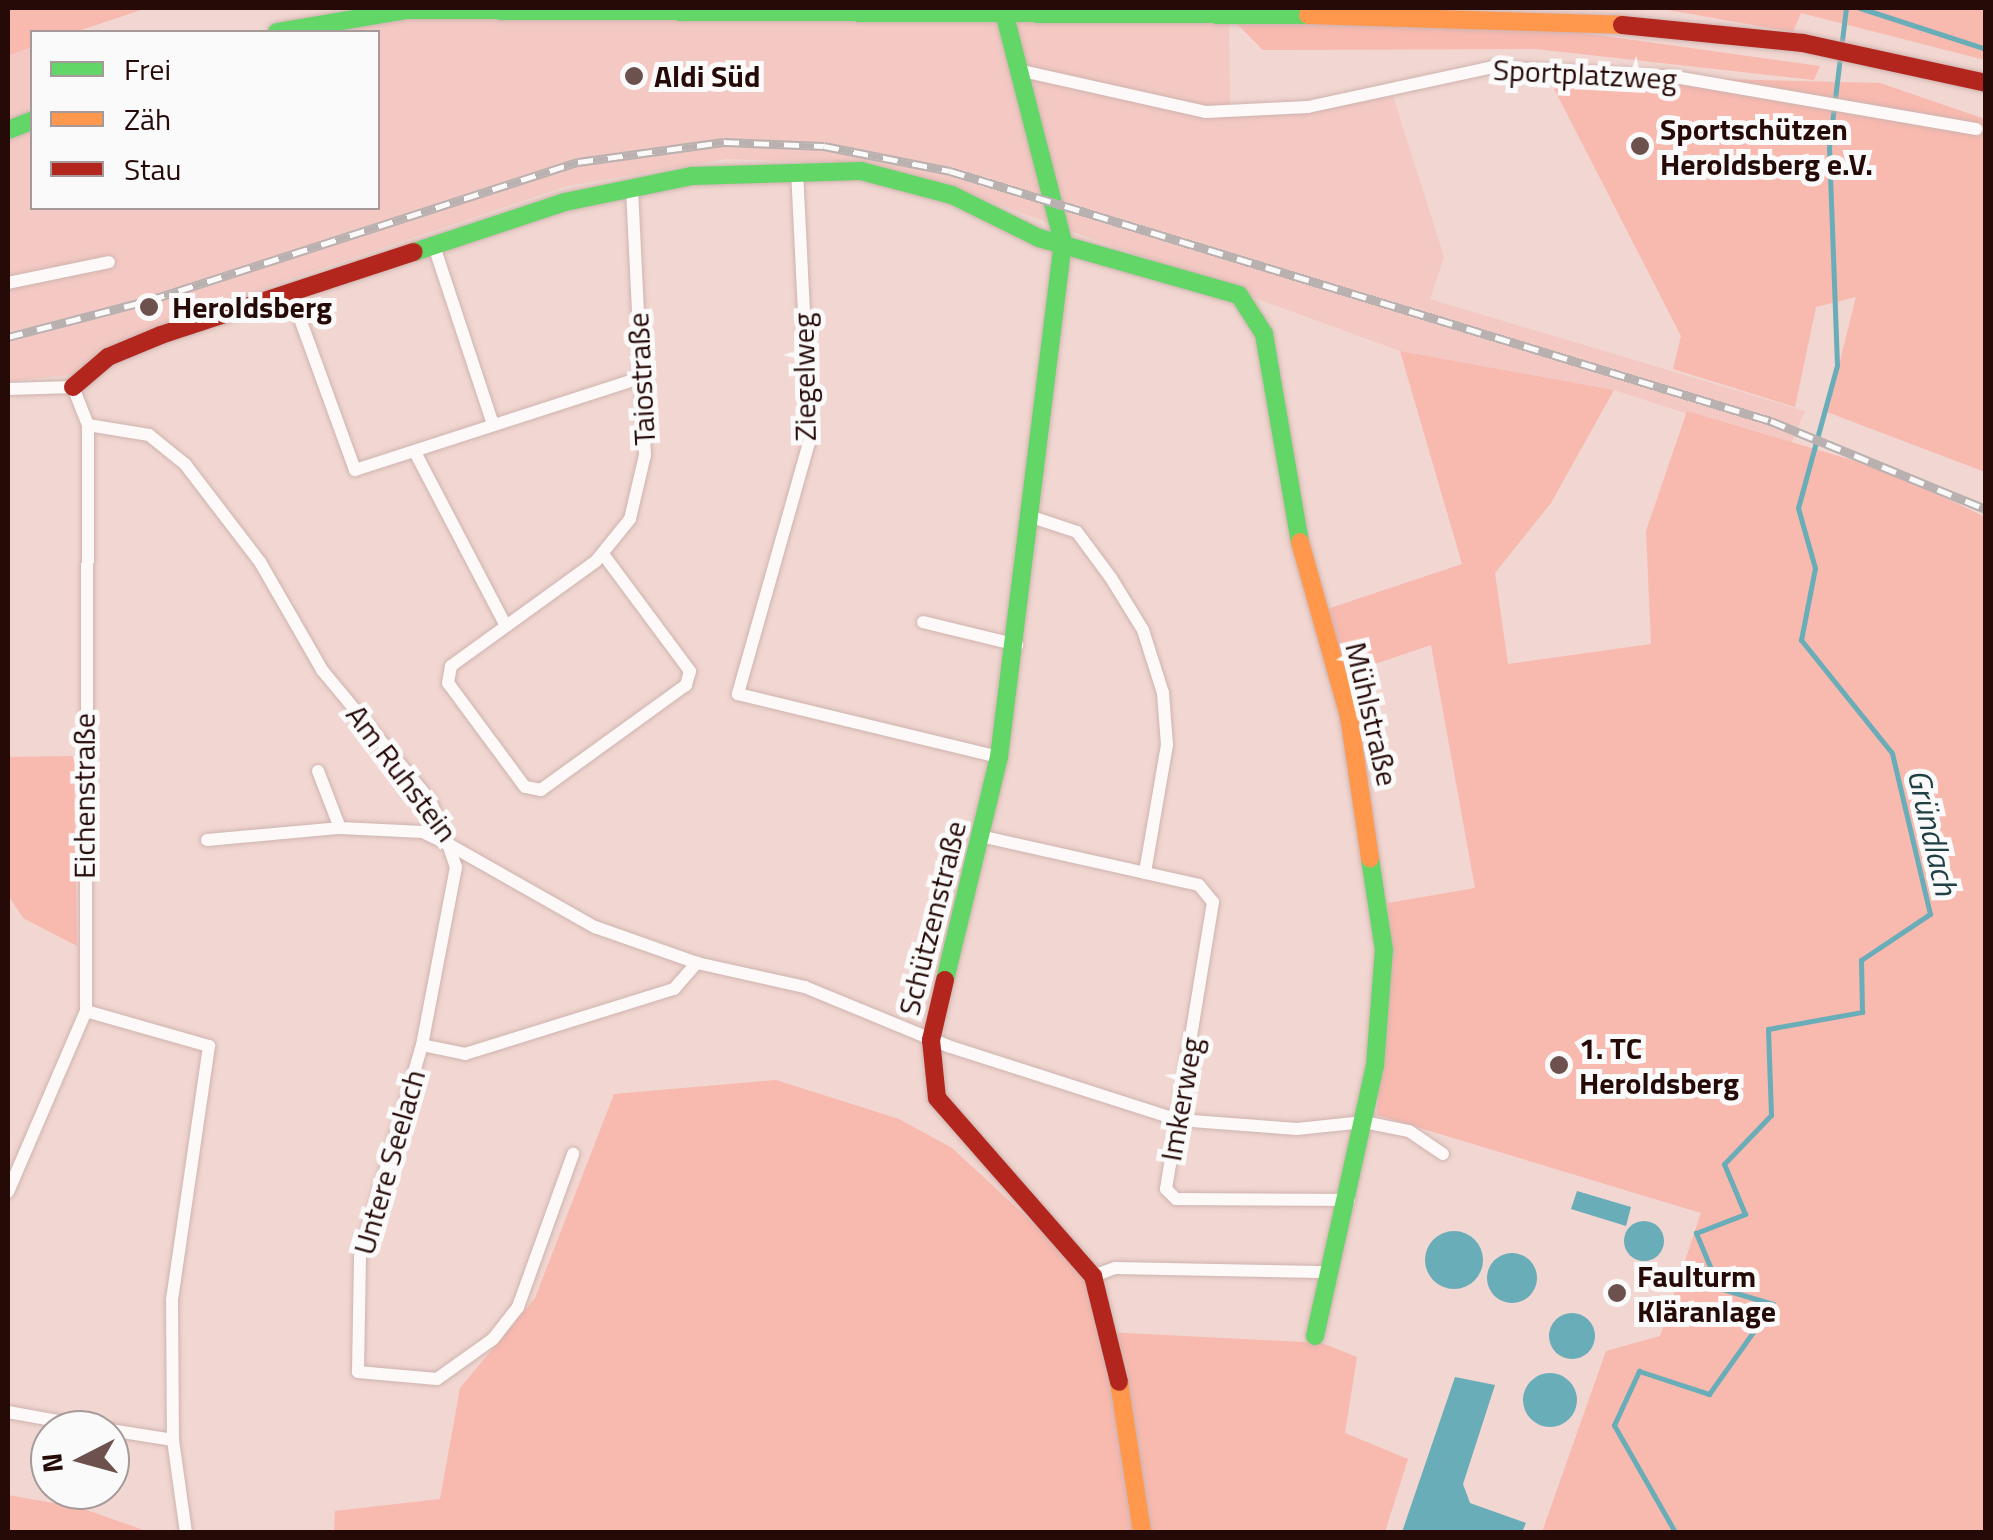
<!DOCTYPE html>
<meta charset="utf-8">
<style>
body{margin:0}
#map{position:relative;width:1993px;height:1540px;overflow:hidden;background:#f1d6d1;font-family:"Titillium Web",sans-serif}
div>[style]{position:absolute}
.built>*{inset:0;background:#f4c9c3}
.green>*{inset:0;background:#f8b9af}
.water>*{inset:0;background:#68adb7}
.round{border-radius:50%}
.stream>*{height:5px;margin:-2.5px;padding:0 2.5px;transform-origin:2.5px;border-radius:2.5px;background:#68adb7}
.roads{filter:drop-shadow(0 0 2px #ceb3af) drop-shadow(0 0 2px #ceb3af)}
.street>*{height:12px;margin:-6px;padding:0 6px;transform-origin:6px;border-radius:6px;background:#fdf9f8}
.fast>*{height:18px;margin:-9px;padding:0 9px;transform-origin:9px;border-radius:9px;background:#63d668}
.slow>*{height:18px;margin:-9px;padding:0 9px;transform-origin:9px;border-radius:9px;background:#ff974d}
.jam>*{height:18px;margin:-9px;padding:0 9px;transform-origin:9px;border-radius:9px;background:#b3261e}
.rail>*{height:9px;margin-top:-4.5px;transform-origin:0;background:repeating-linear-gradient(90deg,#fafafa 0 15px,#b9b1b0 0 30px);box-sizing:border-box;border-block:2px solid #b9b1b0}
.dots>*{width:28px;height:28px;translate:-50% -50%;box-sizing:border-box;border:5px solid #fafafa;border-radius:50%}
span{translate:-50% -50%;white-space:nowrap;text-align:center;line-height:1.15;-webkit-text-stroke:10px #fafafa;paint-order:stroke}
.street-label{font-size:30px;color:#260a07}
.poi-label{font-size:30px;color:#260a07;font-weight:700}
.left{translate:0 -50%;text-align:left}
.water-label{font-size:32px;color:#204045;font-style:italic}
.frame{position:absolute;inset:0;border:10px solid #260a07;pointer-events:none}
.legend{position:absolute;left:30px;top:30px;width:350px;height:180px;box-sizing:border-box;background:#fafafa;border:2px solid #a59a99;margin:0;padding:12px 18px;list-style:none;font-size:30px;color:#260a07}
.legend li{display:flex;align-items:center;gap:20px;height:50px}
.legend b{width:50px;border:2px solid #a59a99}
.north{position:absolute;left:30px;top:1410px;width:100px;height:100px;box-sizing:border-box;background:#fafafa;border:2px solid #a59a99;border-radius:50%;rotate:264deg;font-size:28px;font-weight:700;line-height:40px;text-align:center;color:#260a07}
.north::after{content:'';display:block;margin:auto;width:35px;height:45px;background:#6d514e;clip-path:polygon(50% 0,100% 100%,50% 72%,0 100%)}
</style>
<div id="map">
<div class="built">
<div style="clip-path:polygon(407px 12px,1229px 12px,1230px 106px,1393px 96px,1444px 257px,1430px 299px,1805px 411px,1790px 447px,1614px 390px,1400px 351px,956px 189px,865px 164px,726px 159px,567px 186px,284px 281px,101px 351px,71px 375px,8px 381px,8px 56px,32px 47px,32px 208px,378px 208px,378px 32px,286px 32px)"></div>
</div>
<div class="green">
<div style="clip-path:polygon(8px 8px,147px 8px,75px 32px,32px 32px,32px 47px,8px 56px)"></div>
<div style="clip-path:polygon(1657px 8px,1985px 8px,1985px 60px,1801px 13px,1793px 32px)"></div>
<div style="clip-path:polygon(1236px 23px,1547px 28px,1820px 66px,1814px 80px,1536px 49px,1263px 50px)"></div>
<div style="clip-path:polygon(1547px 75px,1880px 83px,1985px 119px,1985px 472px,1827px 412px,1856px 297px,1816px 307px,1795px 407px,1673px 369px,1681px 336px)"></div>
<div style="clip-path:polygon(1400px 351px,1614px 390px,1551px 503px,1495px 573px,1508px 664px,1651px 644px,1646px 531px,1687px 411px,1892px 472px,1985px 517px,1985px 1532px,1542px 1532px,1606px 1351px,1660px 1336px,1701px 1213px,1377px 1115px,1388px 903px,1475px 888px,1431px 645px,1345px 674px,1327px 609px,1462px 564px)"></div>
<div style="clip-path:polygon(74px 756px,77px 946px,23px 918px,8px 895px,8px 757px)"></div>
<div style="clip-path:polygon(776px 1080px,899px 1119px,952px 1148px,1083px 1269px,1106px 1332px,1322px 1343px,1357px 1357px,1345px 1433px,1408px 1459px,1385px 1532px,334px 1532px,335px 1511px,440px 1499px,460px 1388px,535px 1298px,614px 1094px)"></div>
<div style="clip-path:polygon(8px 1495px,81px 1508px,149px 1532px,8px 1532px)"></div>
</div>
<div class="water">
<div style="clip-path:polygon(1577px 1191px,1631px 1207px,1626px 1226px,1571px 1209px)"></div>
<div class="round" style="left:1624px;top:1221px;width:40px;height:40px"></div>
<div class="round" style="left:1425px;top:1231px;width:58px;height:58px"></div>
<div class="round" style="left:1487px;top:1253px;width:50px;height:50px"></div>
<div class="round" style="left:1549px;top:1313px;width:46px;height:46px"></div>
<div class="round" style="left:1523px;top:1373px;width:54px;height:54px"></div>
<div style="clip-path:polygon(1455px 1377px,1495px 1385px,1463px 1484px,1470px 1503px,1526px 1523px,1522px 1532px,1402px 1532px)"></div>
</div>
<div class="stream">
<div style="left:1860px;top:8px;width:133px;rotate:18deg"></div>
<div style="left:1675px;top:1532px;width:123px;rotate:-119.7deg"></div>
<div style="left:1614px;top:1425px;width:60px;rotate:-65.2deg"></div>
<div style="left:1639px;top:1371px;width:74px;rotate:18.2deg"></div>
<div style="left:1709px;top:1394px;width:110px;rotate:-54.6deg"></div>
<div style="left:1773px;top:1304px;width:56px;rotate:-163.5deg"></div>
<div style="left:1719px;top:1288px;width:60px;rotate:-112.7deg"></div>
<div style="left:1696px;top:1233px;width:53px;rotate:-21.2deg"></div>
<div style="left:1745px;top:1214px;width:54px;rotate:-112.8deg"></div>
<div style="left:1724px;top:1164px;width:68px;rotate:-46.2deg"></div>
<div style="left:1771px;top:1115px;width:86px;rotate:-92deg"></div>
<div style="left:1768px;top:1029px;width:96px;rotate:-10.3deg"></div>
<div style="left:1862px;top:1012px;width:52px;rotate:-91.1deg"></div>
<div style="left:1861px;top:960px;width:83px;rotate:-33.7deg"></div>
<div style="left:1930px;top:914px;width:165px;rotate:-103.3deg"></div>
<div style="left:1892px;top:753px;width:145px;rotate:-128.8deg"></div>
<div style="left:1801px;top:640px;width:73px;rotate:-79deg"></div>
<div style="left:1815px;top:568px;width:62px;rotate:-105.8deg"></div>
<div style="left:1798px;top:508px;width:148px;rotate:-74.7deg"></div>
<div style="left:1837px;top:365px;width:217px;rotate:-92.1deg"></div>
<div style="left:1829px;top:148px;width:141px;rotate:-83.1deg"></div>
</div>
<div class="roads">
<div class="street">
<div style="left:1018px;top:70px;width:193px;rotate:12.6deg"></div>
<div style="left:1206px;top:112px;width:102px;rotate:-2.8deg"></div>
<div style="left:1308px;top:107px;width:189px;rotate:-12.2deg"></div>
<div style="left:1493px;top:67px;width:182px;rotate:3.1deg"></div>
<div style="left:1675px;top:77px;width:306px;rotate:9.8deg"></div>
<div style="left:797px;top:170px;width:269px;rotate:87.2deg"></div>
<div style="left:810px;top:439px;width:265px;rotate:105.8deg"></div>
<div style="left:738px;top:694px;width:268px;rotate:13.6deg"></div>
<div style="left:434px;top:246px;width:188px;rotate:71.7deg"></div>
<div style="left:8px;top:283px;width:103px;rotate:-11.7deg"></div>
<div style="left:291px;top:294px;width:187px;rotate:70deg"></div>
<div style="left:355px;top:470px;width:299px;rotate:-17.9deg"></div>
<div style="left:8px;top:389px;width:65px;rotate:-1.8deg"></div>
<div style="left:73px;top:387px;width:41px;rotate:68.5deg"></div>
<div style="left:88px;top:425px;width:586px;rotate:90.2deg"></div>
<div style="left:86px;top:1011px;width:197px;rotate:113.3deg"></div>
<div style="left:88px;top:425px;width:62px;rotate:9.3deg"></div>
<div style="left:149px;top:435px;width:46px;rotate:38.9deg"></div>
<div style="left:185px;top:464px;width:123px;rotate:52.6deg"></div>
<div style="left:260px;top:562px;width:125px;rotate:60.1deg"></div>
<div style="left:322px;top:670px;width:169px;rotate:50.3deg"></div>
<div style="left:430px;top:800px;width:48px;rotate:67.8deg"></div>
<div style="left:448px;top:844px;width:169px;rotate:29.5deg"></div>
<div style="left:595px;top:927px;width:108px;rotate:19.4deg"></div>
<div style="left:697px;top:963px;width:111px;rotate:12.5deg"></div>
<div style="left:805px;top:987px;width:155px;rotate:22.4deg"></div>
<div style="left:948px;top:1046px;width:243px;rotate:17.8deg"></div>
<div style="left:1179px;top:1120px;width:118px;rotate:4.4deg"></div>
<div style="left:1297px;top:1129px;width:67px;rotate:-6deg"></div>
<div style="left:1364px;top:1122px;width:46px;rotate:11.3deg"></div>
<div style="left:1409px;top:1131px;width:41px;rotate:34.1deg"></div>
<div style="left:415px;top:452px;width:196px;rotate:62.4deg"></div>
<div style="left:1035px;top:518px;width:44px;rotate:18.4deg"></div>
<div style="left:1077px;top:532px;width:57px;rotate:53.5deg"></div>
<div style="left:1111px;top:578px;width:61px;rotate:58.4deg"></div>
<div style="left:1143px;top:630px;width:66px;rotate:72.4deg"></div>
<div style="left:1163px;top:693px;width:52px;rotate:85.6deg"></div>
<div style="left:1167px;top:745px;width:130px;rotate:99.8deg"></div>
<div style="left:603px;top:554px;width:146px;rotate:53.4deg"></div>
<div style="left:690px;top:671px;width:15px;rotate:106deg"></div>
<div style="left:686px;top:685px;width:179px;rotate:144.1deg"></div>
<div style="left:541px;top:790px;width:16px;rotate:-169deg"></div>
<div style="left:525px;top:787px;width:129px;rotate:-126.5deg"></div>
<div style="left:448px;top:683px;width:17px;rotate:-80deg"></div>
<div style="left:451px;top:666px;width:179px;rotate:-35.9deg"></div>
<div style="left:596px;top:561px;width:54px;rotate:-51deg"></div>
<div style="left:630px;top:519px;width:66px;rotate:-76.8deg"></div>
<div style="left:645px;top:455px;width:270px;rotate:-92.8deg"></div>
<div style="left:923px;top:622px;width:97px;rotate:13.7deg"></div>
<div style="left:318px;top:771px;width:61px;rotate:68.9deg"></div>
<div style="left:980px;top:836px;width:224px;rotate:12.6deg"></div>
<div style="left:1199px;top:885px;width:22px;rotate:51deg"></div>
<div style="left:1213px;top:902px;width:291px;rotate:99.3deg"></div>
<div style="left:1166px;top:1189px;width:14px;rotate:45deg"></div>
<div style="left:1176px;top:1199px;width:173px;rotate:0.3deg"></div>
<div style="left:207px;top:840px;width:134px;rotate:-5.2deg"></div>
<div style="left:340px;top:828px;width:83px;rotate:2.8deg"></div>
<div style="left:423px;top:832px;width:28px;rotate:26deg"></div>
<div style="left:448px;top:844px;width:24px;rotate:71deg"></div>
<div style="left:456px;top:867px;width:181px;rotate:100.8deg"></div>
<div style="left:422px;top:1045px;width:221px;rotate:106.3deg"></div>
<div style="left:360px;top:1257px;width:115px;rotate:91deg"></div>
<div style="left:358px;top:1372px;width:79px;rotate:5.1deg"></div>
<div style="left:437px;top:1379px;width:69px;rotate:-35.5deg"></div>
<div style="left:493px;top:1339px;width:41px;rotate:-52deg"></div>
<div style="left:518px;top:1307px;width:163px;rotate:-70.2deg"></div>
<div style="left:86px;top:1011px;width:128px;rotate:15.9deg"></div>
<div style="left:209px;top:1046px;width:257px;rotate:98.3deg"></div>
<div style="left:172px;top:1300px;width:140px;rotate:89.6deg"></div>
<div style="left:173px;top:1440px;width:93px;rotate:82deg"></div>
<div style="left:422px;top:1045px;width:44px;rotate:11.8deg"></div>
<div style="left:465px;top:1054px;width:219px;rotate:-17.3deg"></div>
<div style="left:674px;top:989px;width:35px;rotate:-49deg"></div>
<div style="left:1093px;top:1276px;width:23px;rotate:-20deg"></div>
<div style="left:1115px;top:1268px;width:217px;rotate:1.1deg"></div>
<div style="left:8px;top:1412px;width:102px;rotate:10.2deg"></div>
<div style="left:110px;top:1430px;width:64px;rotate:9deg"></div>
</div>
<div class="fast">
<div style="left:277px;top:32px;width:132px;rotate:-9.6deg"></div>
<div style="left:407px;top:10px;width:901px;rotate:0.32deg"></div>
<div style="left:8px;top:130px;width:26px;rotate:-21deg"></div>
<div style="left:414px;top:252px;width:159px;rotate:-18.3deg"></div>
<div style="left:565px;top:202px;width:130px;rotate:-11.6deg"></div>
<div style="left:692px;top:176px;width:169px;rotate:-1.7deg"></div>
<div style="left:861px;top:171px;width:94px;rotate:14.8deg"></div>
<div style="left:952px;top:195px;width:97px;rotate:26.3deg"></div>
<div style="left:1039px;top:238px;width:208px;rotate:15.9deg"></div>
<div style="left:1239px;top:295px;width:46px;rotate:57.3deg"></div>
<div style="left:1264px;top:334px;width:211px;rotate:80.2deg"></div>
<div style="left:945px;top:980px;width:229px;rotate:-76.4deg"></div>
<div style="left:999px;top:757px;width:519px;rotate:-82.92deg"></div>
<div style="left:1063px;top:242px;width:237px;rotate:-104.4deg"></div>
<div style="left:1315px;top:1336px;width:277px;rotate:-77.5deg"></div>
<div style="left:1375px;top:1066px;width:116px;rotate:-85.6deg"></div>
<div style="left:1384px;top:950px;width:93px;rotate:-98.7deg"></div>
</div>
<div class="slow">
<div style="left:1308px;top:15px;width:314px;rotate:1.8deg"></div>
<div style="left:1300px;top:542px;width:181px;rotate:74.3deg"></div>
<div style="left:1349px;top:716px;width:144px;rotate:81.6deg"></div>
<div style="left:1119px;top:1382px;width:152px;rotate:81.3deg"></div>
</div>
<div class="jam">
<div style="left:1622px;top:25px;width:182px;rotate:5.7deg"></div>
<div style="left:1803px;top:43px;width:187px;rotate:12.3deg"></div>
<div style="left:73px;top:387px;width:46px;rotate:-40.6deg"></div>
<div style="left:108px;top:357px;width:57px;rotate:-22.5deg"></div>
<div style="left:161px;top:335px;width:266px;rotate:-18.2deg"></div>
<div style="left:945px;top:980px;width:62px;rotate:103.1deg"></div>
<div style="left:931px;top:1040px;width:58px;rotate:84.1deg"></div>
<div style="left:937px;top:1098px;width:237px;rotate:48.8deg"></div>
<div style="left:1093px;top:1276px;width:109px;rotate:76.2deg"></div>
</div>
</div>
<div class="rail">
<div style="left:8px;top:337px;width:147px;rotate:-14.6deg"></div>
<div style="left:150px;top:300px;width:450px;rotate:-17.9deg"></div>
<div style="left:578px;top:162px;width:147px;rotate:-7.8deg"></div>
<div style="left:724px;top:142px;width:100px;rotate:2.3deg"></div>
<div style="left:824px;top:146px;width:128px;rotate:11.2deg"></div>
<div style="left:950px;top:171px;width:858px;rotate:16.94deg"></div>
<div style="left:1771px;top:421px;width:232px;rotate:22.3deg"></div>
</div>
<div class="dots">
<div style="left:634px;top:76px;background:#6d514e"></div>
<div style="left:1640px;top:146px;background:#6d514e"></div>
<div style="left:149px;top:307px;background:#6d514e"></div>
<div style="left:1559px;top:1065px;background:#6d514e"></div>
<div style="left:1617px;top:1293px;background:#6d514e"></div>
</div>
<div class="street-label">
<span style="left:1585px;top:74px;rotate:3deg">Sportplatzweg</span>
<span style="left:804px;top:377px;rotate:-91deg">Ziegelweg</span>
<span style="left:641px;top:379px;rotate:-93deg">Taiostraße</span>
<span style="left:1372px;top:714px;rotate:77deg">Mühlstraße</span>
<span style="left:402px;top:773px;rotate:53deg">Am Ruhstein</span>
<span style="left:84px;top:796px;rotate:-90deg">Eichenstraße</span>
<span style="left:932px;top:918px;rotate:-76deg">Schützenstraße</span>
<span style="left:1181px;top:1099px;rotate:-80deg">Imkerweg</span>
<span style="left:389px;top:1162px;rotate:-74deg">Untere Seelach</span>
</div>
<div class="poi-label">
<span class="left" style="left:654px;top:76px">Aldi Süd</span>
<span class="left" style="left:1660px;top:146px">Sportschützen<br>Heroldsberg e.V.</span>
<span class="left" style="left:172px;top:307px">Heroldsberg</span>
<span class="left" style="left:1579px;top:1065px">1. TC<br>Heroldsberg</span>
<span class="left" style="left:1637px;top:1293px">Faulturm<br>Kläranlage</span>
</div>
<div class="water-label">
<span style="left:1933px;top:832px;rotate:77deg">Gründlach</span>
</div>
<div class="frame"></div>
<ul class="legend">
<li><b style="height:12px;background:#63d668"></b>Frei</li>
<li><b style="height:12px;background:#ff974d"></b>Zäh</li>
<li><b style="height:12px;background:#b3261e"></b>Stau</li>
</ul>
<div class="north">N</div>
</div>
